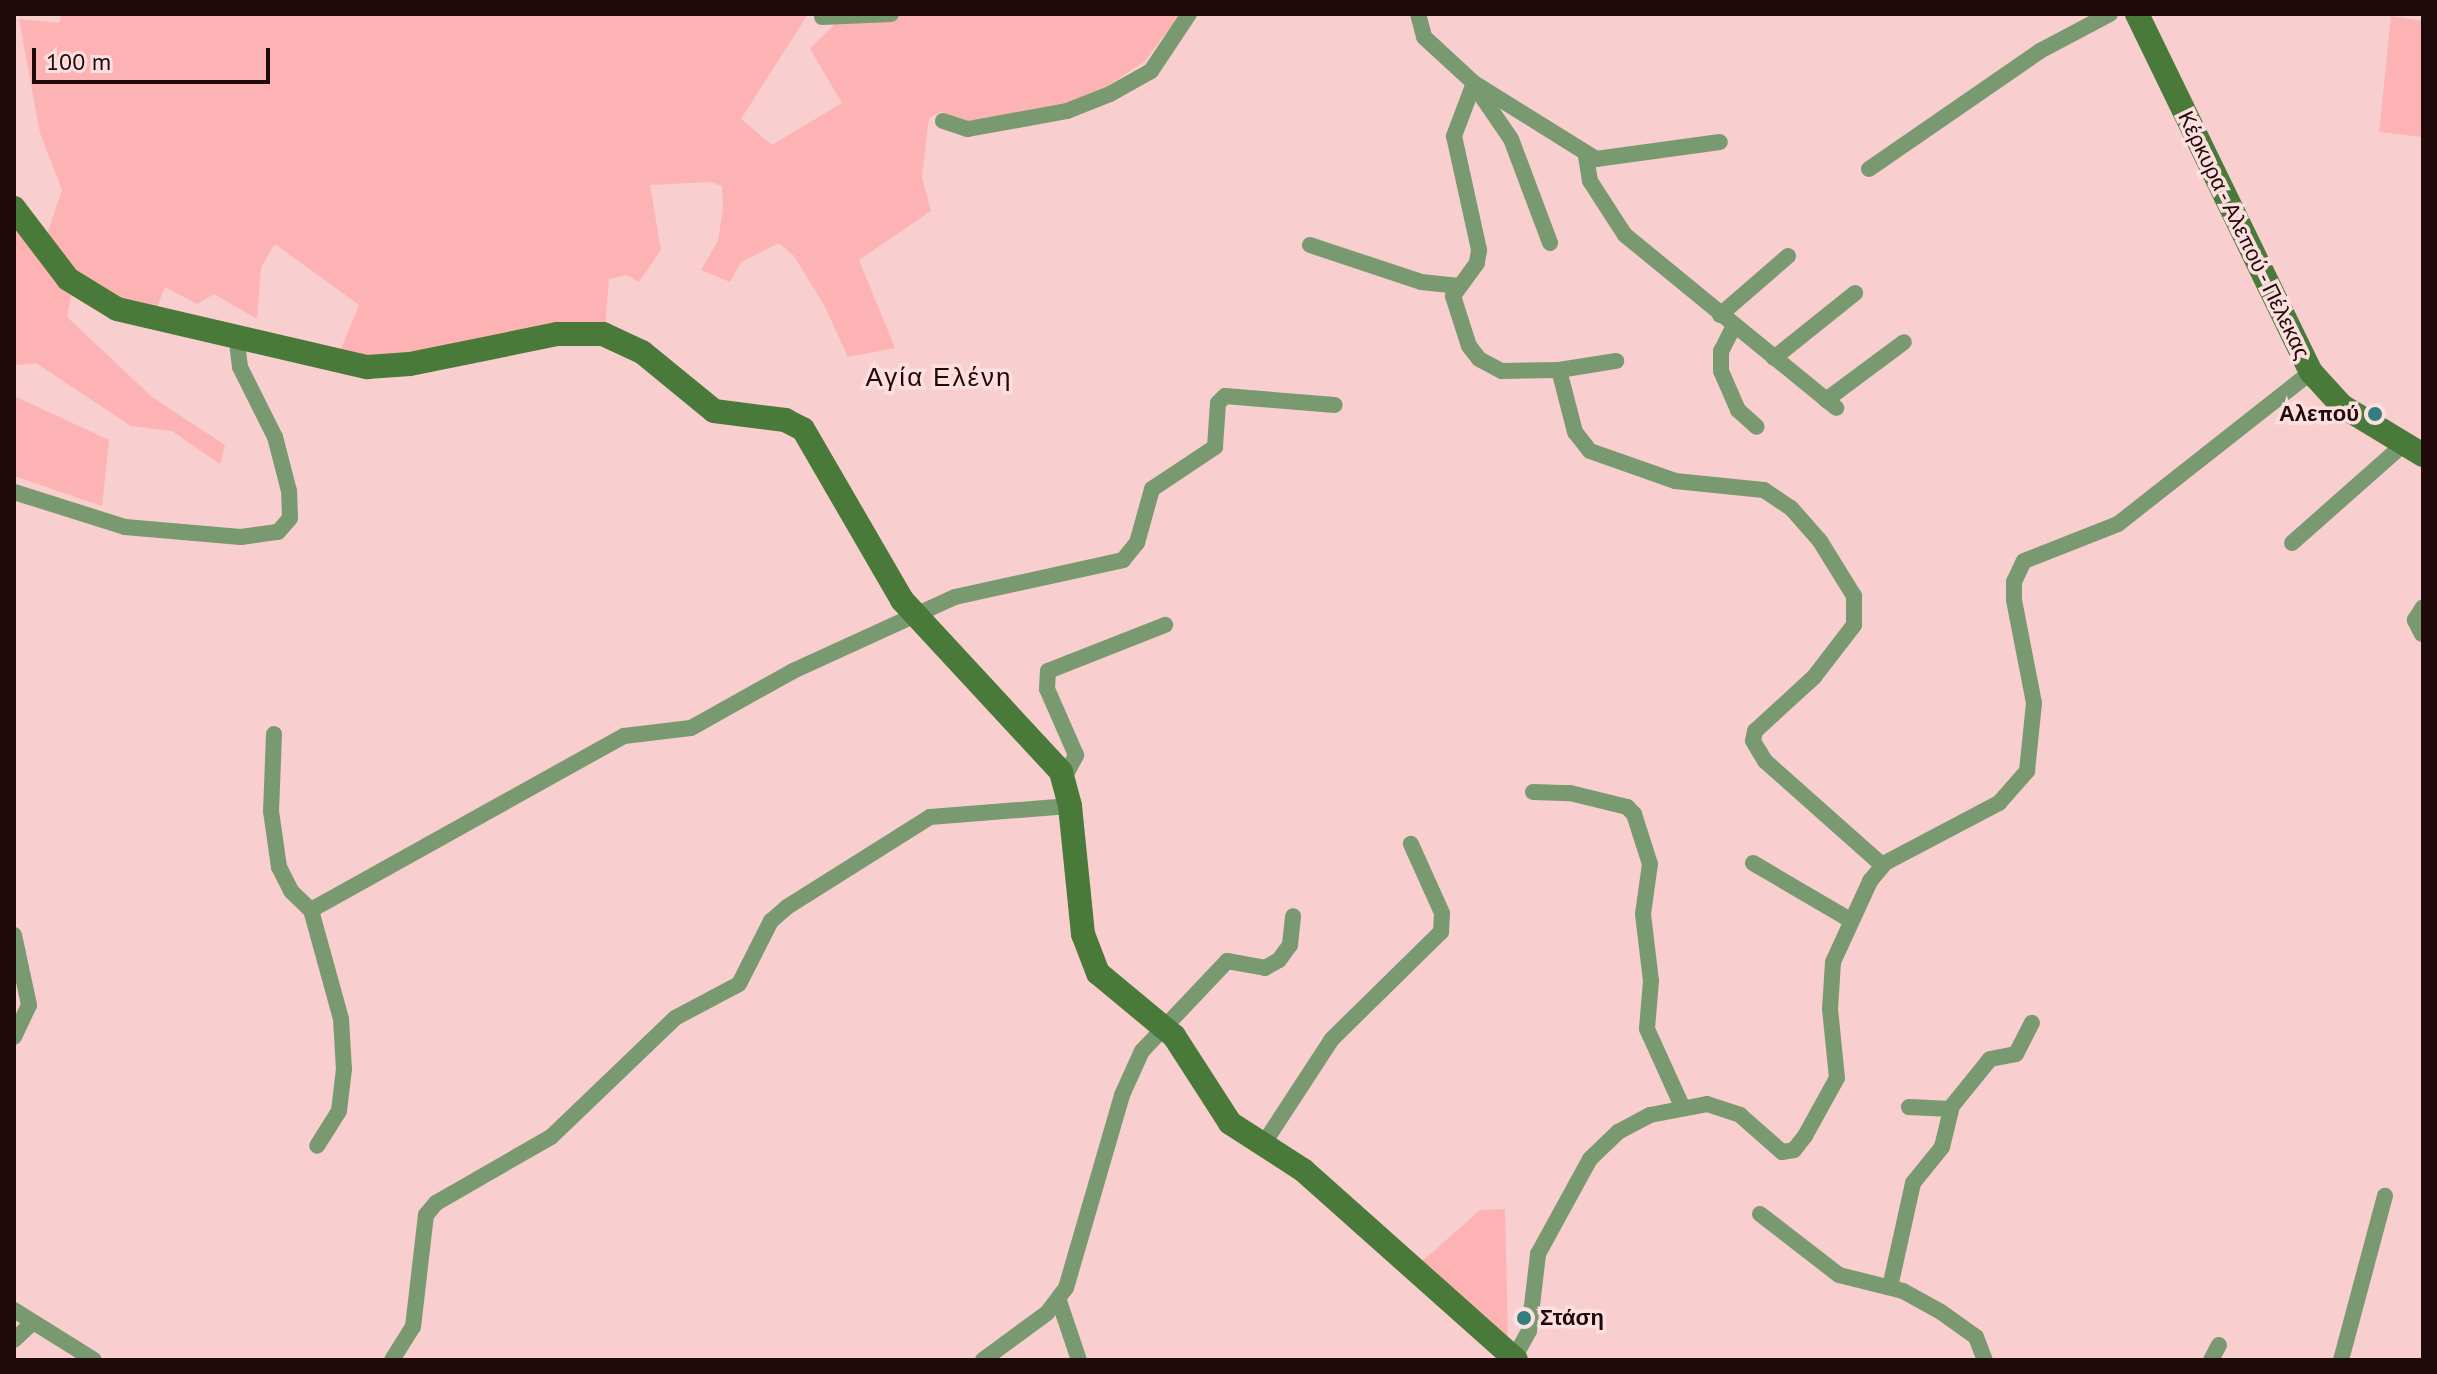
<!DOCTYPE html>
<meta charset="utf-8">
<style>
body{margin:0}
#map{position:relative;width:2437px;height:1374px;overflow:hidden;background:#f9cece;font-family:"PT Sans",sans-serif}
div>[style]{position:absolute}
.green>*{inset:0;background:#fdb3b3}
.street>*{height:16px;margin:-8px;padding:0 8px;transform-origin:8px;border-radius:8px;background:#799a70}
.secondary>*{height:24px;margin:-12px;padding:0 12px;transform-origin:12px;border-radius:12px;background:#497a3a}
.dots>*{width:22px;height:22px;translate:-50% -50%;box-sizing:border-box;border:4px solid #fddfdf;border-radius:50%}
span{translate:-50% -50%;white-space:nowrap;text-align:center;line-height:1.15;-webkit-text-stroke:7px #fddfdf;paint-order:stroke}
.street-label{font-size:22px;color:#210a0b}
.poi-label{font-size:22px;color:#210a0b;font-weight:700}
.right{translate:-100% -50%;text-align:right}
.left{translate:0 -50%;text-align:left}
.quarter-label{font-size:26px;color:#210a0b;letter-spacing:2px}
.frame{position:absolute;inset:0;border:16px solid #210a0b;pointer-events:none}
.scale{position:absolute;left:32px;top:48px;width:238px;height:36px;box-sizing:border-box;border:4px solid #210a0b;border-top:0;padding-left:10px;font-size:24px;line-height:28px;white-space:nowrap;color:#210a0b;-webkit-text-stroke:6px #fddfdf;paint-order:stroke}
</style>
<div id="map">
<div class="green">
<div style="clip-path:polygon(62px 14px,808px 14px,741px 119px,772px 145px,842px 103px,810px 49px,834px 25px,826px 14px,1180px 14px,1145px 61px,1089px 98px,957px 124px,942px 111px,929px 118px,922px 177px,931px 211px,859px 260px,895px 348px,848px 357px,824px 305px,794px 256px,779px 243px,741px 262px,730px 282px,701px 270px,718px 241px,723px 208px,722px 186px,710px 182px,650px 185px,661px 250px,639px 282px,626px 275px,609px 279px,605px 327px,433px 350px,371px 356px,340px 351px,359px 305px,275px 244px,261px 267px,257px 319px,214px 294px,197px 304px,165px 287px,157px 307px,95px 291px,46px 237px,62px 190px,40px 133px,19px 19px,59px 23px)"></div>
<div style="clip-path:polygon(2391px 16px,2423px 21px,2423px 137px,2379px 132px)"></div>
<div style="clip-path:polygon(14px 216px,72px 292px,67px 317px,152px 397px,225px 445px,220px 464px,172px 431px,131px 426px,36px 363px,14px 365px)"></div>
<div style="clip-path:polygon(14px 396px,109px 440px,102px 506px,14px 476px)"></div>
<div style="clip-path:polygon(1505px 1209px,1508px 1340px,1418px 1265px,1480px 1210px)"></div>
</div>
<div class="street">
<div style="left:1418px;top:14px;width:24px;rotate:75deg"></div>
<div style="left:1424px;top:37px;width:68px;rotate:42.6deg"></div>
<div style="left:1474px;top:83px;width:57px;rotate:110.7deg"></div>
<div style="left:1454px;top:136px;width:117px;rotate:77.6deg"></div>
<div style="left:1479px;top:250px;width:13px;rotate:99deg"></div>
<div style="left:1477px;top:263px;width:41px;rotate:126deg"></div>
<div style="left:1453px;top:296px;width:52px;rotate:72.3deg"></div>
<div style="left:1469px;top:346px;width:16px;rotate:52deg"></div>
<div style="left:1479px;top:359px;width:26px;rotate:28deg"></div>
<div style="left:1502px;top:371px;width:57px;rotate:-1deg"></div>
<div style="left:1559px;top:370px;width:64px;rotate:75.5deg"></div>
<div style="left:1575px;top:432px;width:24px;rotate:52deg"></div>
<div style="left:1590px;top:451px;width:90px;rotate:19.4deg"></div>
<div style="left:1675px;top:481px;width:89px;rotate:5.8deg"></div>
<div style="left:1764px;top:490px;width:32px;rotate:34deg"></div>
<div style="left:1791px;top:508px;width:44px;rotate:48.7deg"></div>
<div style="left:1820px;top:541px;width:65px;rotate:58.3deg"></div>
<div style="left:1854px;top:596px;width:29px;rotate:90deg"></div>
<div style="left:1854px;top:625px;width:66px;rotate:127.6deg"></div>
<div style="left:1814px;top:677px;width:80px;rotate:137.5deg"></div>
<div style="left:1755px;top:731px;width:10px;rotate:101deg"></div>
<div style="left:1753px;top:741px;width:23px;rotate:59deg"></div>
<div style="left:1765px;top:761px;width:157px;rotate:41.6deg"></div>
<div style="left:822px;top:17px;width:69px;rotate:-2.5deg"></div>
<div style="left:1474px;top:83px;width:144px;rotate:31.9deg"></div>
<div style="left:1596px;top:159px;width:125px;rotate:-7.8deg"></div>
<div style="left:1474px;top:85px;width:65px;rotate:55.6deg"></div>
<div style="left:1511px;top:139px;width:111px;rotate:69.4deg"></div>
<div style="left:943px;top:121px;width:26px;rotate:18deg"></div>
<div style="left:968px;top:129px;width:101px;rotate:-10.3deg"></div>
<div style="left:1067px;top:111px;width:46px;rotate:-21.6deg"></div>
<div style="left:1110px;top:94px;width:47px;rotate:-29.3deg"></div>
<div style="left:1151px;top:71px;width:69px;rotate:-56.3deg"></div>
<div style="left:1586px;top:156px;width:25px;rotate:81deg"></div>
<div style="left:1590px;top:181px;width:64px;rotate:57.1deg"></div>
<div style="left:1625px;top:235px;width:273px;rotate:39.3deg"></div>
<div style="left:1869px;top:169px;width:208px;rotate:-34.6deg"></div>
<div style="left:2040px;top:51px;width:79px;rotate:-27.9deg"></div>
<div style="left:1310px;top:245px;width:117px;rotate:18.4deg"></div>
<div style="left:1421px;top:282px;width:36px;rotate:6deg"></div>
<div style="left:1720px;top:315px;width:90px;rotate:-40.9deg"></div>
<div style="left:1734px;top:326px;width:28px;rotate:117deg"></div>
<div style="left:1721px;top:351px;width:20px;rotate:90deg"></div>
<div style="left:1721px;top:371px;width:43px;rotate:66.4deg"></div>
<div style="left:1738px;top:410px;width:25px;rotate:42deg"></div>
<div style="left:1774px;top:358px;width:104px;rotate:-38.7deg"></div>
<div style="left:1559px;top:370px;width:58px;rotate:-9deg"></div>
<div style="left:1826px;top:400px;width:97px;rotate:-36.6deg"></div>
<div style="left:14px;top:492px;width:116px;rotate:17.5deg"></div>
<div style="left:125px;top:527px;width:116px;rotate:4.9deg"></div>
<div style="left:241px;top:537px;width:37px;rotate:-8deg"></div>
<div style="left:278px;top:532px;width:18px;rotate:-49deg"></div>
<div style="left:290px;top:518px;width:27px;rotate:-92deg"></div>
<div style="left:289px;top:491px;width:56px;rotate:-104.5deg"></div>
<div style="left:275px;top:437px;width:78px;rotate:-116.6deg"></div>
<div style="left:240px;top:367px;width:32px;rotate:-97deg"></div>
<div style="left:2292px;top:543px;width:149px;rotate:-41.5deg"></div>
<div style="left:2422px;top:634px;width:16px;rotate:-117deg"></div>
<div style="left:2415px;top:620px;width:15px;rotate:-58deg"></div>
<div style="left:274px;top:734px;width:77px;rotate:92.2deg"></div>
<div style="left:271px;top:811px;width:57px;rotate:81.9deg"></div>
<div style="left:279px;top:867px;width:27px;rotate:63deg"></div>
<div style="left:291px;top:891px;width:28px;rotate:44deg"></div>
<div style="left:311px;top:910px;width:358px;rotate:-29.1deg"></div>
<div style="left:624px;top:736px;width:67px;rotate:-6.8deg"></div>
<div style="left:691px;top:728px;width:117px;rotate:-29.2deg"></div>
<div style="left:793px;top:671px;width:178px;rotate:-24.6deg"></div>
<div style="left:955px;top:597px;width:172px;rotate:-12.4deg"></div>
<div style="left:1123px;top:560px;width:22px;rotate:-51deg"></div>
<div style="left:1137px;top:543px;width:56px;rotate:-74.5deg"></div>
<div style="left:1152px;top:489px;width:76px;rotate:-33.7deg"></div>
<div style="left:1215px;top:447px;width:44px;rotate:-86.1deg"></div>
<div style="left:1218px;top:403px;width:10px;rotate:-45deg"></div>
<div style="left:1225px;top:396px;width:110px;rotate:4.7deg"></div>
<div style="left:1064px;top:778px;width:26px;rotate:-62deg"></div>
<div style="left:1076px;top:755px;width:72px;rotate:-113.7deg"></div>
<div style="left:1047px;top:689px;width:18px;rotate:-87deg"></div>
<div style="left:1048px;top:671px;width:126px;rotate:-21.5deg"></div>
<div style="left:1533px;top:792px;width:37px;rotate:2deg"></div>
<div style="left:1570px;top:793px;width:59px;rotate:13.8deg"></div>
<div style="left:1627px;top:807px;width:10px;rotate:45deg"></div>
<div style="left:1634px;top:814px;width:52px;rotate:72.3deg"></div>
<div style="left:1650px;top:864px;width:50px;rotate:98deg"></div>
<div style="left:1643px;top:914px;width:67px;rotate:83.2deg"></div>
<div style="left:1651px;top:981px;width:48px;rotate:94.8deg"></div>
<div style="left:1647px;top:1029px;width:85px;rotate:65.6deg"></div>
<div style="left:1753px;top:863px;width:113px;rotate:30.4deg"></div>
<div style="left:311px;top:910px;width:113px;rotate:74.6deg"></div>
<div style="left:341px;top:1019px;width:50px;rotate:86.6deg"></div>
<div style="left:344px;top:1069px;width:42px;rotate:96.8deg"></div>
<div style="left:339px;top:1111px;width:41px;rotate:122.2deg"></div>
<div style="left:14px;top:935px;width:72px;rotate:77.9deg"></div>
<div style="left:29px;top:1005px;width:35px;rotate:115deg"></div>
<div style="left:1909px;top:1107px;width:42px;rotate:2.7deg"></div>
<div style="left:1264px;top:1143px;width:124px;rotate:-56.8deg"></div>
<div style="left:1332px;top:1039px;width:153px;rotate:-44.5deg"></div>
<div style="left:1441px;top:932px;width:19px;rotate:-87deg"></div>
<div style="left:1442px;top:913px;width:76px;rotate:-114.2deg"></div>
<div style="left:1760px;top:1214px;width:100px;rotate:37.7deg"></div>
<div style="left:1839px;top:1275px;width:66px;rotate:14deg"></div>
<div style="left:1903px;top:1291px;width:43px;rotate:28.9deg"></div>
<div style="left:1941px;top:1312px;width:43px;rotate:35.5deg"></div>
<div style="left:1976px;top:1337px;width:25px;rotate:69deg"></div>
<div style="left:1890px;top:1287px;width:107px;rotate:-77.5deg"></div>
<div style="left:1913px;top:1183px;width:46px;rotate:-51.1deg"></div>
<div style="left:1942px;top:1147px;width:42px;rotate:-76.3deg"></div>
<div style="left:1952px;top:1106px;width:60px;rotate:-51deg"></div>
<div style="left:1990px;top:1059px;width:26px;rotate:-11deg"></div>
<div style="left:2016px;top:1054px;width:35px;rotate:-63deg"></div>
<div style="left:1059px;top:1301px;width:62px;rotate:71.3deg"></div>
<div style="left:14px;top:1310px;width:94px;rotate:32deg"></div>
<div style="left:14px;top:1340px;width:26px;rotate:-43deg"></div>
<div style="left:1514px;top:1358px;width:31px;rotate:-61deg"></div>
<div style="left:1529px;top:1331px;width:78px;rotate:-83.3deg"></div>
<div style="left:1538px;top:1254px;width:108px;rotate:-61.3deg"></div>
<div style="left:1590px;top:1159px;width:39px;rotate:-44deg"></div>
<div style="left:1618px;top:1132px;width:36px;rotate:-28deg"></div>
<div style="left:1650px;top:1115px;width:58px;rotate:-10.9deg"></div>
<div style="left:1707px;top:1104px;width:35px;rotate:18deg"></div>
<div style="left:1740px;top:1115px;width:56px;rotate:41.4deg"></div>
<div style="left:1782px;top:1152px;width:12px;rotate:-9deg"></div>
<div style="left:1794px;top:1150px;width:18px;rotate:-52deg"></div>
<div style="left:1805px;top:1136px;width:66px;rotate:-61.1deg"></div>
<div style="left:1837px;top:1078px;width:69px;rotate:-95.8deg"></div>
<div style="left:1830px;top:1009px;width:47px;rotate:-86.3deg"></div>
<div style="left:1833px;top:962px;width:89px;rotate:-65.4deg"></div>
<div style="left:1870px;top:881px;width:23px;rotate:-50deg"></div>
<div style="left:1885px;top:863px;width:129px;rotate:-27.8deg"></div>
<div style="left:1999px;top:803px;width:43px;rotate:-48.8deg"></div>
<div style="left:2027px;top:771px;width:68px;rotate:-84.1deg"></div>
<div style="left:2034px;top:703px;width:105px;rotate:-101deg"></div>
<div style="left:2014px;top:600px;width:18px;rotate:-90deg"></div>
<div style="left:2014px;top:582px;width:23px;rotate:-65deg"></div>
<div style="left:2024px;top:561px;width:101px;rotate:-21.5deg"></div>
<div style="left:2118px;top:524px;width:246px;rotate:-38.2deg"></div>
<div style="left:392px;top:1360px;width:39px;rotate:-58deg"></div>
<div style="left:413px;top:1327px;width:113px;rotate:-83.4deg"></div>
<div style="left:426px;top:1215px;width:16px;rotate:-50deg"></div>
<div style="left:436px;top:1203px;width:133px;rotate:-29.9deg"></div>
<div style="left:551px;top:1137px;width:172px;rotate:-43.8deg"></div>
<div style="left:675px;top:1018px;width:72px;rotate:-28deg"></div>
<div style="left:739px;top:984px;width:71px;rotate:-63.1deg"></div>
<div style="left:771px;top:921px;width:21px;rotate:-41deg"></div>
<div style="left:787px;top:907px;width:169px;rotate:-32.2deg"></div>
<div style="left:930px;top:817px;width:140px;rotate:-4.5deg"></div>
<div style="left:983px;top:1360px;width:79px;rotate:-36.3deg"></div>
<div style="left:1047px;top:1313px;width:31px;rotate:-53deg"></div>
<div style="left:1066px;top:1288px;width:201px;rotate:-73.8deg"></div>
<div style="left:1122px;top:1095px;width:48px;rotate:-65.6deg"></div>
<div style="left:1142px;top:1051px;width:124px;rotate:-46.6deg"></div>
<div style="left:1227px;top:961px;width:39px;rotate:10deg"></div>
<div style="left:1265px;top:968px;width:16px;rotate:-30deg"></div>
<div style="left:1279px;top:960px;width:19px;rotate:-54deg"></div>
<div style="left:1290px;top:945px;width:29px;rotate:-84deg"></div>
<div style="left:2211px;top:1360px;width:17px;rotate:-62deg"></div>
<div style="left:2341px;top:1360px;width:170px;rotate:-75deg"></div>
</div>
<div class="secondary">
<div style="left:2137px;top:14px;width:398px;rotate:64.1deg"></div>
<div style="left:2311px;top:372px;width:46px;rotate:47.6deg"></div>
<div style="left:2342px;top:406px;width:95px;rotate:31.2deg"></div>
<div style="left:14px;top:208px;width:89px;rotate:52.7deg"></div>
<div style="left:68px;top:279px;width:57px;rotate:31.5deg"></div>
<div style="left:117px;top:309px;width:257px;rotate:13.1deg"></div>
<div style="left:367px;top:367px;width:43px;rotate:-4deg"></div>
<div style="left:410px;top:364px;width:150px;rotate:-11.5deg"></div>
<div style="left:557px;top:334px;width:46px"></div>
<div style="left:603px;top:334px;width:43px;rotate:24.8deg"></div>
<div style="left:642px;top:352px;width:93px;rotate:39.3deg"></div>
<div style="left:714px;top:411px;width:72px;rotate:7.2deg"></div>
<div style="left:785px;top:420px;width:20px;rotate:27deg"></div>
<div style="left:803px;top:429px;width:198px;rotate:59.9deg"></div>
<div style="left:902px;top:600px;width:234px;rotate:47.2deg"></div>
<div style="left:1061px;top:772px;width:35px;rotate:75deg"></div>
<div style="left:1070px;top:806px;width:129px;rotate:84.2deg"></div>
<div style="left:1083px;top:934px;width:42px;rotate:69deg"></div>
<div style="left:1098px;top:973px;width:99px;rotate:39.7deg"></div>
<div style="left:1174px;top:1036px;width:103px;rotate:57.2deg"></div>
<div style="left:1230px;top:1123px;width:87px;rotate:32.8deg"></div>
<div style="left:1303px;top:1170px;width:285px;rotate:41.7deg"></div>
</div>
<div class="dots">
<div style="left:2375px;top:414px;background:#337c7f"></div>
<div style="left:1524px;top:1318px;background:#337c7f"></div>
</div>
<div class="street-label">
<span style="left:2244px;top:235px;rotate:64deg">Κέρκυρα - Αλεπού - Πέλεκας</span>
</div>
<div class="poi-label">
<span class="right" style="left:2359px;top:414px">Αλεπού</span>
<span class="left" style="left:1540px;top:1318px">Στάση</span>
</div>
<div class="quarter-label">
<span style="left:939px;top:377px">Αγία Ελένη</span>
</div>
<div class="frame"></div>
<div class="scale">100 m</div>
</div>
